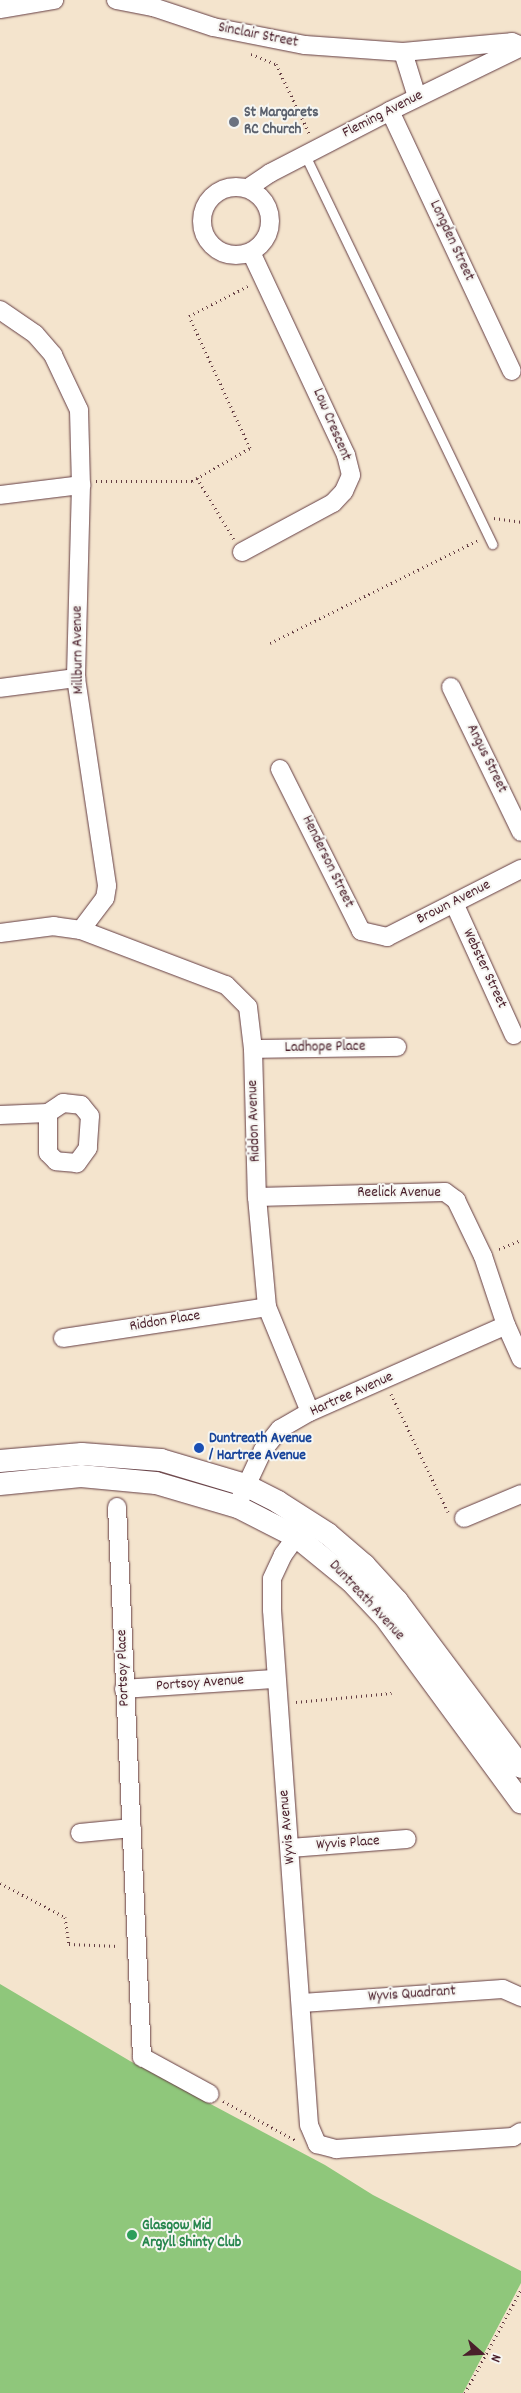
<!DOCTYPE html>
<style>
body{margin:0}
#map{position:relative;width:521px;height:2393px;overflow:hidden;background:#f4e4cd;font-family:Dekko,sans-serif}
div>[style]{position:absolute}
.green>*{inset:0;background:#8fc77b}
.path>*{height:3px;margin-top:-1.5px;transform-origin:0;background:repeating-linear-gradient(90deg,#643d43 0 1px,transparent 0 5px)}
.roads{filter:drop-shadow(0 0 1px #643d43) drop-shadow(0 0 1px #643d43)}
.service>*{height:9px;margin:-4.5px;padding:0 4.5px;transform-origin:4.5px;border-radius:4.5px;background:#fff}
.minor>*{height:18px;margin:-9px;padding:0 9px;transform-origin:9px;border-radius:9px;background:#fff}
.minor>.ring{margin:-9px;padding:0;box-sizing:content-box;background:none;border:18px solid #fff;border-radius:50%}
.tertiary>*{height:22px;margin:-11px;padding:0 11px;transform-origin:11px;border-radius:11px;background:#fff}
.dots>*{width:14px;height:14px;translate:-50% -50%;box-sizing:border-box;border:2px solid #f6f6f2;border-radius:50%}
span{translate:-50% -50%;white-space:nowrap;text-align:center;line-height:1.15;-webkit-text-stroke:4px #f6f6f2;paint-order:stroke}
.street-label{font-size:15px;color:#4a1f2b}
.worship-label{font-size:15px;color:#5b616d;font-weight:700}
.left{translate:0 -50%;text-align:left}
.transit-label{font-size:15px;color:#164399;font-weight:700}
.leisure-label{font-size:15px;color:#27864d;font-weight:700}
.north{position:absolute;left:456px;top:2328px;width:50px;height:50px;-webkit-text-stroke:4px #f6f6f2;paint-order:stroke;rotate:109deg;font-size:14px;font-weight:700;line-height:20px;text-align:center;color:#4a1f2b}
.north::after{content:'';display:block;margin:auto;width:18px;height:22px;background:#4a1f2b;clip-path:polygon(50% 0,100% 100%,50% 72%,0 100%)}
</style>
<div id="map">
<div class="green">
<div style="clip-path:polygon(0 1984px,130px 2061px,325px 2165px,373px 2195px,521px 2271px,521px 2283px,463px 2393px,0 2393px)"></div>
</div>
<div class="path">
<div style="left:251px;top:54px;width:27px;rotate:22deg"></div>
<div style="left:276px;top:64px;width:79px;rotate:64.4deg"></div>
<div style="left:197px;top:478px;width:71px;rotate:58.8deg"></div>
<div style="left:96px;top:481px;width:96px"></div>
<div style="left:192px;top:481px;width:67px;rotate:-29.6deg"></div>
<div style="left:250px;top:448px;width:145px;rotate:-114.8deg"></div>
<div style="left:189px;top:316px;width:66px;rotate:-27deg"></div>
<div style="left:494px;top:518px;width:27px;rotate:8deg"></div>
<div style="left:270px;top:643px;width:232px;rotate:-26.3deg"></div>
<div style="left:499px;top:1249px;width:24px;rotate:-22deg"></div>
<div style="left:391px;top:1394px;width:131px;rotate:64.2deg"></div>
<div style="left:296px;top:1702px;width:96px;rotate:-5.4deg"></div>
<div style="left:0;top:1883px;width:73px;rotate:27.6deg"></div>
<div style="left:65px;top:1917px;width:27px;rotate:82deg"></div>
<div style="left:69px;top:1944px;width:50px;rotate:2.3deg"></div>
<div style="left:223px;top:2101px;width:84px;rotate:28.4deg"></div>
<div style="left:465px;top:2393px;width:117px;rotate:-61.5deg"></div>
</div>
<div class="roads">
<div class="service">
<div style="left:305px;top:155px;width:432px;rotate:64.3deg"></div>
</div>
<div class="minor">
<div style="left:116px;top:0;width:38px;rotate:11deg"></div>
<div style="left:153px;top:7px;width:63px;rotate:18.4deg"></div>
<div style="left:213px;top:27px;width:94px;rotate:11.1deg"></div>
<div style="left:305px;top:45px;width:98px;rotate:4.1deg"></div>
<div style="left:403px;top:52px;width:109px;rotate:-5.2deg"></div>
<div style="left:512px;top:42px;width:10px;rotate:24deg"></div>
<div style="left:0;top:9px;width:55px;rotate:-9.5deg"></div>
<div style="left:403px;top:52px;width:47px;rotate:72.7deg"></div>
<div style="left:390px;top:111px;width:287px;rotate:64.9deg"></div>
<div class="ring" style="left:202px;top:187px;width:50px;height:50px"></div>
<div style="left:248px;top:188px;width:27px;rotate:-34deg"></div>
<div style="left:270px;top:173px;width:135px;rotate:-27.3deg"></div>
<div style="left:390px;top:111px;width:146px;rotate:-26deg"></div>
<div style="left:0;top:310px;width:42px;rotate:34.4deg"></div>
<div style="left:35px;top:334px;width:28px;rotate:49deg"></div>
<div style="left:53px;top:355px;width:61px;rotate:64.7deg"></div>
<div style="left:79px;top:410px;width:75px;rotate:88.5deg"></div>
<div style="left:81px;top:485px;width:193px;rotate:91.5deg"></div>
<div style="left:76px;top:678px;width:210px;rotate:81.5deg"></div>
<div style="left:107px;top:886px;width:12px;rotate:99deg"></div>
<div style="left:105px;top:898px;width:40px;rotate:127deg"></div>
<div style="left:81px;top:930px;width:27px;rotate:-172deg"></div>
<div style="left:54px;top:926px;width:54px;rotate:172.6deg"></div>
<div style="left:0;top:495px;width:82px;rotate:-7deg"></div>
<div style="left:242px;top:552px;width:103px;rotate:-28.3deg"></div>
<div style="left:333px;top:503px;width:16px;rotate:-47deg"></div>
<div style="left:344px;top:491px;width:17px;rotate:-66deg"></div>
<div style="left:351px;top:475px;width:21px;rotate:-104deg"></div>
<div style="left:346px;top:455px;width:224px;rotate:-115.1deg"></div>
<div style="left:451px;top:687px;width:161px;rotate:64.2deg"></div>
<div style="left:0;top:688px;width:77px;rotate:-7.5deg"></div>
<div style="left:280px;top:769px;width:181px;rotate:63.4deg"></div>
<div style="left:361px;top:931px;width:27px;rotate:13deg"></div>
<div style="left:387px;top:937px;width:150px;rotate:-26.9deg"></div>
<div style="left:454px;top:903px;width:145px;rotate:65.6deg"></div>
<div style="left:81px;top:930px;width:155px;rotate:20.8deg"></div>
<div style="left:226px;top:985px;width:31px;rotate:45deg"></div>
<div style="left:248px;top:1007px;width:42px;rotate:83.2deg"></div>
<div style="left:253px;top:1049px;width:148px;rotate:88.5deg"></div>
<div style="left:257px;top:1197px;width:110px;rotate:84.8deg"></div>
<div style="left:267px;top:1307px;width:113px;rotate:67.7deg"></div>
<div style="left:253px;top:1049px;width:144px;rotate:-0.8deg"></div>
<div style="left:0;top:1115px;width:48px;rotate:-2.4deg"></div>
<div style="left:48px;top:1113px;width:18px;rotate:-34deg"></div>
<div style="left:63px;top:1103px;width:18px;rotate:6deg"></div>
<div style="left:81px;top:1105px;width:14px;rotate:51deg"></div>
<div style="left:90px;top:1116px;width:32px;rotate:94deg"></div>
<div style="left:88px;top:1148px;width:19px;rotate:126deg"></div>
<div style="left:77px;top:1163px;width:21px;rotate:-175deg"></div>
<div style="left:56px;top:1161px;width:11px;rotate:-135deg"></div>
<div style="left:48px;top:1153px;width:40px;rotate:-90deg"></div>
<div style="left:257px;top:1197px;width:188px;rotate:-1.5deg"></div>
<div style="left:445px;top:1192px;width:14px;rotate:36deg"></div>
<div style="left:456px;top:1200px;width:62px;rotate:64.3deg"></div>
<div style="left:483px;top:1256px;width:73px;rotate:71.6deg"></div>
<div style="left:506px;top:1325px;width:37px;rotate:66deg"></div>
<div style="left:63px;top:1338px;width:206px;rotate:-8.6deg"></div>
<div style="left:241px;top:1497px;width:52px;rotate:-64.9deg"></div>
<div style="left:263px;top:1450px;width:27px;rotate:-51deg"></div>
<div style="left:280px;top:1429px;width:34px;rotate:-30deg"></div>
<div style="left:310px;top:1412px;width:214px;rotate:-23.9deg"></div>
<div style="left:117px;top:1507px;width:551px;rotate:87.4deg"></div>
<div style="left:142px;top:2057px;width:77px;rotate:28.6deg"></div>
<div style="left:464px;top:1518px;width:62px;rotate:-22.8deg"></div>
<div style="left:304px;top:1526px;width:36px;rotate:126deg"></div>
<div style="left:283px;top:1555px;width:26px;rotate:115deg"></div>
<div style="left:272px;top:1579px;width:31px;rotate:90deg"></div>
<div style="left:272px;top:1610px;width:516px;rotate:85.89deg"></div>
<div style="left:309px;top:2125px;width:21px;rotate:67deg"></div>
<div style="left:317px;top:2144px;width:20px;rotate:15deg"></div>
<div style="left:336px;top:2149px;width:177px;rotate:-3.9deg"></div>
<div style="left:513px;top:2137px;width:9px;rotate:-32deg"></div>
<div style="left:124px;top:1689px;width:152px;rotate:-3.8deg"></div>
<div style="left:80px;top:1833px;width:52px;rotate:-5.5deg"></div>
<div style="left:290px;top:1848px;width:117px;rotate:-4.4deg"></div>
<div style="left:302px;top:2003px;width:201px;rotate:-4deg"></div>
<div style="left:503px;top:1989px;width:20px;rotate:24deg"></div>
</div>
<div class="tertiary">
<div style="left:0;top:1461px;width:82px;rotate:-4.9deg"></div>
<div style="left:82px;top:1454px;width:79px;rotate:4.3deg"></div>
<div style="left:161px;top:1460px;width:88px;rotate:16.6deg"></div>
<div style="left:245px;top:1485px;width:37px;rotate:27deg"></div>
<div style="left:278px;top:1502px;width:59px;rotate:32.6deg"></div>
<div style="left:328px;top:1534px;width:48px;rotate:40.7deg"></div>
<div style="left:364px;top:1565px;width:49px;rotate:47.5deg"></div>
<div style="left:397px;top:1601px;width:207px;rotate:53.2deg"></div>
<div style="left:0;top:1484px;width:81px;rotate:-5.6deg"></div>
<div style="left:81px;top:1476px;width:75px;rotate:5.3deg"></div>
<div style="left:156px;top:1483px;width:85px;rotate:16.3deg"></div>
<div style="left:238px;top:1507px;width:66px;rotate:27deg"></div>
<div style="left:297px;top:1537px;width:70px;rotate:39.2deg"></div>
<div style="left:351px;top:1581px;width:50px;rotate:46.6deg"></div>
<div style="left:385px;top:1617px;width:230px;rotate:53.7deg"></div>
</div>
</div>
<div class="dots">
<div style="left:234px;top:122px;background:#6b7280"></div>
<div style="left:199px;top:1448px;background:#1a4fb4"></div>
<div style="left:132px;top:2235px;background:#2e9e5b"></div>
</div>
<div class="street-label">
<span style="left:258px;top:36px;rotate:11deg">Sinclair Street</span>
<span style="left:383px;top:115px;rotate:-27deg">Fleming Avenue</span>
<span style="left:451px;top:241px;rotate:65deg">Longden Street</span>
<span style="left:331px;top:425px;rotate:67deg">Low Crescent</span>
<span style="left:79px;top:650px;rotate:-91deg">Millburn Avenue</span>
<span style="left:486px;top:759px;rotate:64deg">Angus Street</span>
<span style="left:327px;top:862px;rotate:64deg">Henderson Street</span>
<span style="left:454px;top:903px;rotate:-27deg">Brown Avenue</span>
<span style="left:484px;top:969px;rotate:65deg">Webster Street</span>
<span style="left:325px;top:1048px;rotate:-1deg">Ladhope Place</span>
<span style="left:255px;top:1121px;rotate:-92deg">Riddon Avenue</span>
<span style="left:399px;top:1194px">Reelick Avenue</span>
<span style="left:165px;top:1322px;rotate:-9deg">Riddon Place</span>
<span style="left:352px;top:1395px;rotate:-24deg">Hartree Avenue</span>
<span style="left:366px;top:1601px;rotate:47deg">Duntreath Avenue</span>
<span style="left:124px;top:1668px;rotate:-92deg">Portsoy Place</span>
<span style="left:200px;top:1684px;rotate:-4deg">Portsoy Avenue</span>
<span style="left:288px;top:1827px;rotate:-95deg">Wyvis Avenue</span>
<span style="left:348px;top:1844px;rotate:-4deg">Wyvis Place</span>
<span style="left:412px;top:1995px;rotate:-4deg">Wyvis Quadrant</span>
</div>
<div class="worship-label">
<span class="left" style="left:244px;top:122px">St Margarets<br>RC Church</span>
</div>
<div class="transit-label">
<span class="left" style="left:209px;top:1448px">Duntreath Avenue<br>/ Hartree Avenue</span>
</div>
<div class="leisure-label">
<span class="left" style="left:142px;top:2235px">Glasgow Mid<br>Argyll Shinty Club</span>
</div>
<div class="north">N</div>
</div>
